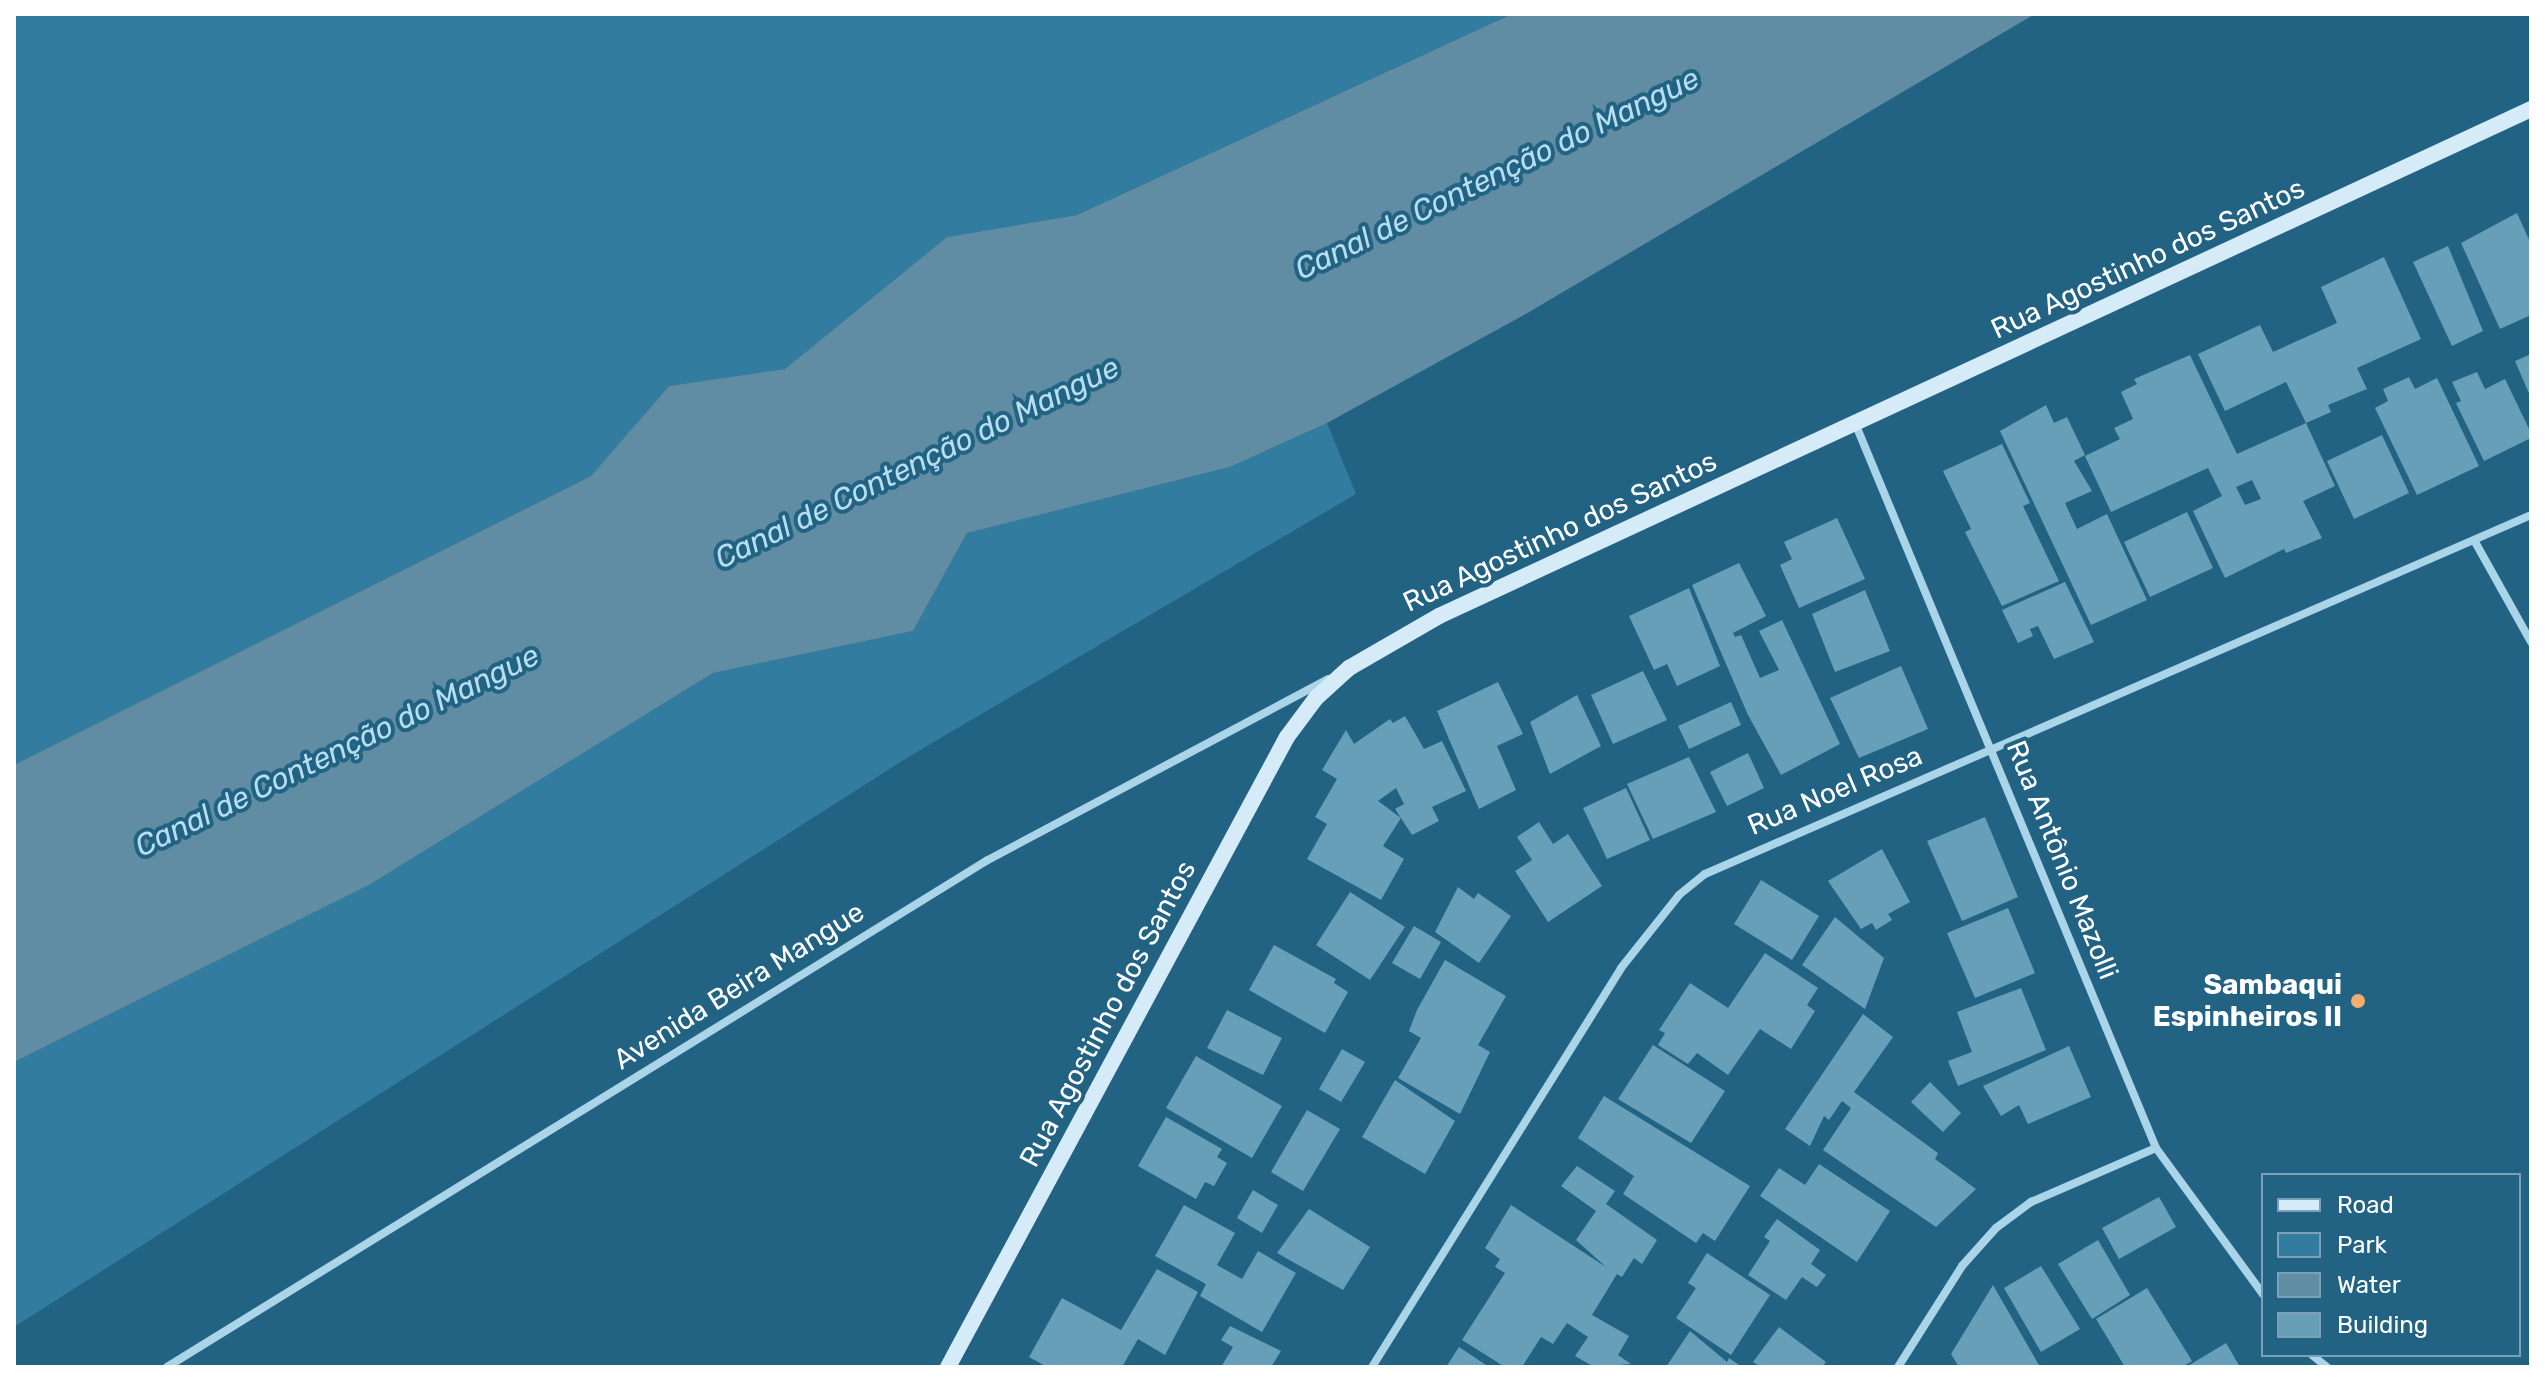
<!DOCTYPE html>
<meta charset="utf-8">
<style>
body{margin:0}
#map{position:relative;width:2545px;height:1381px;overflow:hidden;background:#226383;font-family:Rubik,sans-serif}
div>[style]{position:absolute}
.green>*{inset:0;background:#327d9f}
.water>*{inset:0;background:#608da3}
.building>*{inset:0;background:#679fb9}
.street>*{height:8px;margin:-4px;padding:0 4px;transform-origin:4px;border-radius:4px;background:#aad4e8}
.secondary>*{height:16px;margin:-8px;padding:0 8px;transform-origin:8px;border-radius:8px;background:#d5ebf7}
.dots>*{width:22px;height:22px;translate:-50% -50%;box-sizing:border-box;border:4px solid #226383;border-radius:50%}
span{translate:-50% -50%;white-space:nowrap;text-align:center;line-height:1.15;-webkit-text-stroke:8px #226383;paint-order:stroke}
.street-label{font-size:28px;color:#fff}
.poi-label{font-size:28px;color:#fff;font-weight:700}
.right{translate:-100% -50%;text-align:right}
.water-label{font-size:30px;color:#b6def0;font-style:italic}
.frame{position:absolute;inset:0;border:16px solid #fff;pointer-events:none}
.legend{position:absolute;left:2261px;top:1173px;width:260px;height:184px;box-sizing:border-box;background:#226383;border:2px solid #7aa1b5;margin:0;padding:10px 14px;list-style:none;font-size:24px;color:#fff}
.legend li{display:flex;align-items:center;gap:16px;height:40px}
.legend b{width:40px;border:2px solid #7aa1b5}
</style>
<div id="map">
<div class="green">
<div style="clip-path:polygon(14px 14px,1512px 14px,1077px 215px,947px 237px,785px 369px,669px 386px,591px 476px,14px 765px)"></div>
<div style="clip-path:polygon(1327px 423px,1356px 494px,910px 756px,14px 1327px,14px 1062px,369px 885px,713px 673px,913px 631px,967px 533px,1230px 467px)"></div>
</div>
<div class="water">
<div style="clip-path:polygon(1512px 14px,2035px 14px,1524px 315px,1327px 423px,1230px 467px,967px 533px,913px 631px,713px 673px,369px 885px,14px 1062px,14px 765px,591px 476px,669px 386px,785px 369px,947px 237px,1077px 215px)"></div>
</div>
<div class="building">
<div style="clip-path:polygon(2517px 213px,2531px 244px,2531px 315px,2500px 329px,2461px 243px)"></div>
<div style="clip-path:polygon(2448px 246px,2483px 331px,2452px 346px,2413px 262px)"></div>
<div style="clip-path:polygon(2384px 257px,2421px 339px,2357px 368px,2367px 389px,2328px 405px,2331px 412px,2306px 423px,2286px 382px,2225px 411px,2198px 354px,2260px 325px,2273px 352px,2337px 323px,2321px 287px)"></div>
<div style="clip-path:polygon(2531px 354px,2531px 398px,2515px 361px)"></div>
<div style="clip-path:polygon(evenodd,2190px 355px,2237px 454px,2306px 423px,2335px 486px,2303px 501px,2322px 538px,2286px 553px,2284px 549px,2225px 578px,2193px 511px,2222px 496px,2208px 468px,2111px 512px,2085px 456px,2120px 439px,2114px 428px,2133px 419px,2121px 392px,2137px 384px,2134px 379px,2190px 355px,2252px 480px,2261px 499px,2245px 505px,2236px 487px,2252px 480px)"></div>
<div style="clip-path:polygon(2477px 372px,2485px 389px,2505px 379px,2531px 433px,2531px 438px,2484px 461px,2456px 403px,2461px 401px,2452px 382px)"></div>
<div style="clip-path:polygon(2409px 377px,2415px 389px,2437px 378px,2479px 466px,2417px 495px,2375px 408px,2388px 401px,2383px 389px)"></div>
<div style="clip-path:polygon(2046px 405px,2054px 423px,2067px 417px,2085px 455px,2074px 461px,2092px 491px,2065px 503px,2077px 529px,2107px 514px,2147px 600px,2091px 625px,2000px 431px)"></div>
<div style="clip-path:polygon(2382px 435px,2409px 493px,2354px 519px,2327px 461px)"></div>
<div style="clip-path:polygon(2002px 444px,2030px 503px,2023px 506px,2059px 581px,2002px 606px,1965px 532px,1971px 529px,1943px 471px)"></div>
<div style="clip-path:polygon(2187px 512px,2213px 568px,2150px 597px,2124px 542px)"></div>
<div style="clip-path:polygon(1837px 518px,1865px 579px,1799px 608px,1780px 565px,1792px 559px,1784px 542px)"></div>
<div style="clip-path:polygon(1739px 563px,1766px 616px,1733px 633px,1735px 637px,1741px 635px,1760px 678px,1779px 670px,1759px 631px,1782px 620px,1840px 744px,1781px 775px,1748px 715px,1692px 585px)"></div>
<div style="clip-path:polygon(2065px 582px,2094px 642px,2054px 659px,2038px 626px,2030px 629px,2033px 636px,2018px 643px,2002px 610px)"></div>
<div style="clip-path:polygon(1689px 588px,1720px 666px,1677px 686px,1667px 664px,1654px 670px,1629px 616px)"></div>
<div style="clip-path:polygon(1865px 590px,1890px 651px,1835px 672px,1812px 614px)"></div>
<div style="clip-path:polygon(1901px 666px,1928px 729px,1859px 758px,1830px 698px)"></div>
<div style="clip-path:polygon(1643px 671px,1667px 720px,1613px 744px,1591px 695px)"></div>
<div style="clip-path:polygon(1498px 682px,1523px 734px,1497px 746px,1516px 790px,1479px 809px,1437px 711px)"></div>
<div style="clip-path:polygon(1577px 695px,1601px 746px,1550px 774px,1530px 722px)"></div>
<div style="clip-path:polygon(1731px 702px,1741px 725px,1689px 749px,1678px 726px)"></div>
<div style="clip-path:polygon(evenodd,1405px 716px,1424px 749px,1442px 741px,1466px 791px,1432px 807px,1439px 821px,1412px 835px,1401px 818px,1383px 846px,1404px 859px,1381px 900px,1307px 859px,1327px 824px,1315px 817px,1337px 779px,1322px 770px,1346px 730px,1354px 744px,1390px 719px,1393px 723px,1405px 716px,1396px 788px,1404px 804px,1395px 809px,1401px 818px,1378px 801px,1396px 788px)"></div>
<div style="clip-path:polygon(1748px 753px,1764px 788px,1727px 806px,1710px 772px)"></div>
<div style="clip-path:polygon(1689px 757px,1716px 812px,1653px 839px,1627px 784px)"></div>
<div style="clip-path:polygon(1626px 788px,1650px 840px,1607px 859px,1583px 808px)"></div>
<div style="clip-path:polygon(1985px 817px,2018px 897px,1962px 921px,1927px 841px)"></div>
<div style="clip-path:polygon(1539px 822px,1553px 844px,1568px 834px,1602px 886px,1548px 922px,1515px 871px,1532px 860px,1517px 837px)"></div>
<div style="clip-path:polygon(1882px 849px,1910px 902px,1888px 914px,1892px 920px,1876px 930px,1872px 923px,1861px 929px,1828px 881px)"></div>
<div style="clip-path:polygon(1761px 880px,1819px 916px,1792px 960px,1734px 924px)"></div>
<div style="clip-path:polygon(1458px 887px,1474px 899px,1478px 893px,1511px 916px,1479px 963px,1435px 932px)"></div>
<div style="clip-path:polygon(1350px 892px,1405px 927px,1370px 980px,1316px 945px)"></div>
<div style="clip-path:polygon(2008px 908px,2035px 973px,1975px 998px,1947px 933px)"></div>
<div style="clip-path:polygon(1835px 917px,1884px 958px,1865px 1009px,1802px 965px)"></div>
<div style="clip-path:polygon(1414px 926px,1441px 942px,1420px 979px,1392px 963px)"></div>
<div style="clip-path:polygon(1274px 945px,1336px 979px,1334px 983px,1348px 992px,1325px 1033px,1249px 990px)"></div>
<div style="clip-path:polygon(1765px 953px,1818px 988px,1807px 1005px,1815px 1011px,1791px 1049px,1760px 1029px,1728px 1075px,1697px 1053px,1688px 1064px,1658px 1045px,1665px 1033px,1659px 1030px,1690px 983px,1728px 1008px)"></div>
<div style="clip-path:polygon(1445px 960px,1506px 996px,1478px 1045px,1490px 1052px,1460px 1114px,1398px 1078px,1421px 1038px,1409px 1031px,1417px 1010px)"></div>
<div style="clip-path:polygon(2021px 988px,2046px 1050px,1958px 1086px,1948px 1061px,1972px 1052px,1957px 1012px)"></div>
<div style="clip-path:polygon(1227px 1010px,1282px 1038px,1263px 1075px,1207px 1048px)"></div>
<div style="clip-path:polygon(1863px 1014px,1893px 1037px,1854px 1092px,1938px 1153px,1935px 1159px,1976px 1189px,1936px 1227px,1823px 1150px,1851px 1108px,1842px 1101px,1829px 1120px,1824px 1116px,1810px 1146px,1785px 1129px)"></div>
<div style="clip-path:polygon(1653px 1045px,1725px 1091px,1691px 1143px,1618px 1099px)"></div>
<div style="clip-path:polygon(2069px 1046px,2091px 1097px,2028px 1124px,2019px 1105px,2001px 1116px,1983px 1086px)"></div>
<div style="clip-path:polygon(1342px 1049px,1365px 1062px,1341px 1102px,1319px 1089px)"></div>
<div style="clip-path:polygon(1196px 1056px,1282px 1106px,1252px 1158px,1166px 1108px)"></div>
<div style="clip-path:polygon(1395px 1080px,1455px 1121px,1425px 1174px,1362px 1137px)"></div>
<div style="clip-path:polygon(1930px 1082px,1961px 1113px,1943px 1132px,1911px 1102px)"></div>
<div style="clip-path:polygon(1604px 1096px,1750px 1186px,1715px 1241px,1703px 1233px,1696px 1243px,1623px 1194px,1634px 1176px,1578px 1138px)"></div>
<div style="clip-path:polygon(1307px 1110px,1340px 1129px,1303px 1191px,1271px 1172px)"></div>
<div style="clip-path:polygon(1166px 1117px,1222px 1149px,1217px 1157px,1227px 1163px,1214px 1186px,1205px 1182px,1196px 1199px,1138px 1166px)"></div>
<div style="clip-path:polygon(1819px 1164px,1890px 1211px,1857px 1262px,1760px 1196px,1779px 1168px,1805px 1185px)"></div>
<div style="clip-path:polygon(1577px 1166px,1615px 1191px,1606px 1204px,1657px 1240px,1642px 1264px,1634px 1258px,1622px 1277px,1617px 1274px,1592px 1315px,1629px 1336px,1618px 1355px,1631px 1364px,1594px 1367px,1575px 1356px,1588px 1337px,1567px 1323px,1553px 1344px,1541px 1337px,1522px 1367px,1505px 1367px,1462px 1340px,1505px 1273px,1495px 1267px,1500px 1259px,1485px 1248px,1511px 1205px,1606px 1267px,1576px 1240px,1596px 1211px,1561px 1186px)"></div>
<div style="clip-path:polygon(1253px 1190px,1278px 1205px,1262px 1233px,1237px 1218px)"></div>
<div style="clip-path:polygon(2159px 1197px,2176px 1227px,2119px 1259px,2102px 1228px)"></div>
<div style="clip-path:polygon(1184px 1205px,1235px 1233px,1217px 1265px,1242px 1279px,1258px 1251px,1296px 1273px,1262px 1332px,1200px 1296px,1206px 1284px,1155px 1256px)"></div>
<div style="clip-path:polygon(1309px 1209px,1370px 1247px,1343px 1290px,1277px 1253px)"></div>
<div style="clip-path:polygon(1777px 1219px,1820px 1250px,1811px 1264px,1826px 1275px,1817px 1287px,1802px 1277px,1786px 1300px,1748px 1275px,1770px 1241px,1764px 1237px)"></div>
<div style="clip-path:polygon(2098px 1240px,2130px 1295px,2092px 1319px,2058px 1264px)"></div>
<div style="clip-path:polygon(1707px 1253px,1770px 1295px,1731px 1355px,1676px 1318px,1696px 1288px,1688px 1283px)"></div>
<div style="clip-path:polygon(2041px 1266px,2080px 1329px,2041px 1352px,2004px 1288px)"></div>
<div style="clip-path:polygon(1157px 1269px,1198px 1292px,1165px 1355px,1138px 1339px,1122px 1367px,1047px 1367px,1029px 1357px,1062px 1298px,1121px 1330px)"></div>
<div style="clip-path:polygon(1993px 1285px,2040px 1367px,1959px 1367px,1951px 1354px)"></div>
<div style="clip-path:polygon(2147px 1288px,2192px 1361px,2182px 1367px,2125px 1367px,2096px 1319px)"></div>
<div style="clip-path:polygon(1230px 1326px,1281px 1351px,1271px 1367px,1221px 1367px,1233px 1347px,1221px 1340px)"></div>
<div style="clip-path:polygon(1779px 1327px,1826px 1362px,1822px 1367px,1761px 1367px,1753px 1362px)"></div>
<div style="clip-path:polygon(1690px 1331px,1727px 1362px,1729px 1358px,1742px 1367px,1666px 1367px)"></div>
<div style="clip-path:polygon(2226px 1343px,2240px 1367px,2186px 1367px)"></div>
<div style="clip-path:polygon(1459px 1347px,1489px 1367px,1446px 1367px)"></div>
</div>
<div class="street">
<div style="left:1855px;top:423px;width:785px;rotate:67.45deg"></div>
<div style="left:2156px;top:1148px;width:181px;rotate:53.8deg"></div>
<div style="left:2474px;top:540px;width:117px;rotate:60.8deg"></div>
<div style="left:2312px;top:1355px;width:19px;rotate:39deg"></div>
<div style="left:167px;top:1367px;width:963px;rotate:-31.71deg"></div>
<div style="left:986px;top:861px;width:388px;rotate:-28deg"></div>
<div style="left:1372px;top:1367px;width:470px;rotate:-58deg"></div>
<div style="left:1621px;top:968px;width:93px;rotate:-51.5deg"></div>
<div style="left:1679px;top:895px;width:33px;rotate:-39deg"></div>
<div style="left:1705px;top:874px;width:901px;rotate:-23.49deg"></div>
<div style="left:1898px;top:1367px;width:120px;rotate:-57.6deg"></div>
<div style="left:1962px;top:1266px;width:51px;rotate:-48.2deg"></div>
<div style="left:1996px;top:1228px;width:44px;rotate:-36.6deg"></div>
<div style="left:2031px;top:1202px;width:136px;rotate:-23.4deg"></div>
</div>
<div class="secondary">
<div style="left:948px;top:1367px;width:715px;rotate:-61.72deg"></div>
<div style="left:1287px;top:737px;width:49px;rotate:-53.4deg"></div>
<div style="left:1316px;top:698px;width:45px;rotate:-42.3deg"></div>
<div style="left:1349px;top:668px;width:104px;rotate:-30deg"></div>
<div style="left:1439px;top:616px;width:1204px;rotate:-24.9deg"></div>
</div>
<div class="dots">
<div style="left:2358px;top:1001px;background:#f4ad6d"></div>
</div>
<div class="street-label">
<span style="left:2148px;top:259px;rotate:-25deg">Rua Agostinho dos Santos</span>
<span style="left:1560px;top:532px;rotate:-25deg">Rua Agostinho dos Santos</span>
<span style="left:1835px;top:791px;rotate:-23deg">Rua Noel Rosa</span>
<span style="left:2062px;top:860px;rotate:68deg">Rua Antônio Mazolli</span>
<span style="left:739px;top:986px;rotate:-32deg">Avenida Beira Mangue</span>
<span style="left:1108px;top:1014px;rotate:-62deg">Rua Agostinho dos Santos</span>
</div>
<div class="poi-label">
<span class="right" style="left:2342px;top:1001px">Sambaqui<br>Espinheiros II</span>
</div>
<div class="water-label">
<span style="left:1497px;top:174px;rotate:-26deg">Canal de Contenção do Mangue</span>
<span style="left:917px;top:463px;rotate:-26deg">Canal de Contenção do Mangue</span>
<span style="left:337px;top:751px;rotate:-26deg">Canal de Contenção do Mangue</span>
</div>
<div class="frame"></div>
<ul class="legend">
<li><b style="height:10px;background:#d5ebf7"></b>Road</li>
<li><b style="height:22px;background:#327d9f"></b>Park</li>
<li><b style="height:22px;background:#608da3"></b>Water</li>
<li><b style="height:22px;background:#679fb9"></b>Building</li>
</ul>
</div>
